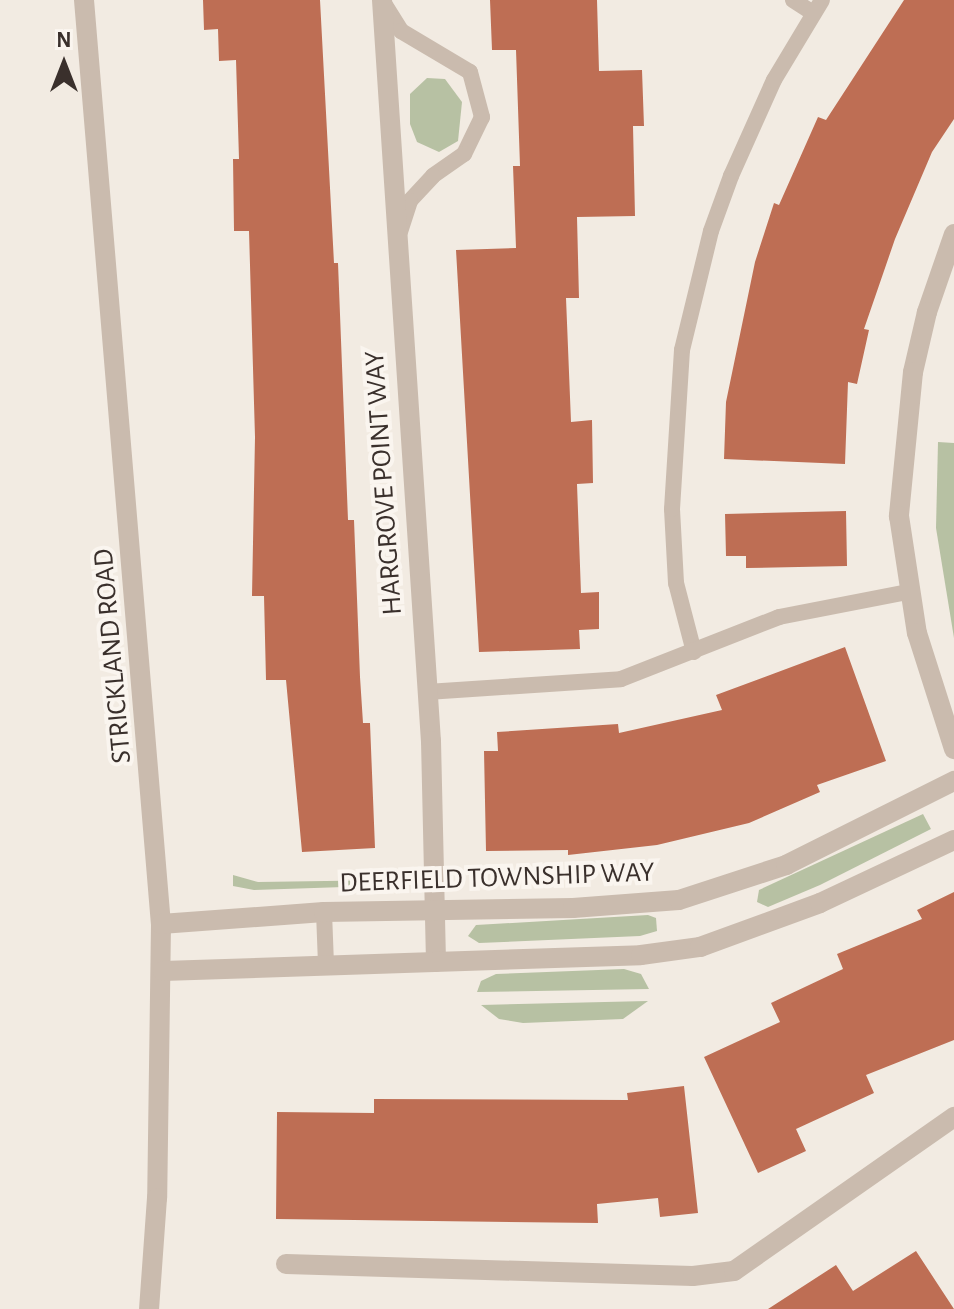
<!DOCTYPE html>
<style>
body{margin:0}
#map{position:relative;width:954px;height:1309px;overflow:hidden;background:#f2ebe2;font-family:"Alegreya Sans",sans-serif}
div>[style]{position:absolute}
.green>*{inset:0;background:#b7c1a3}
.building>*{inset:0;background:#be6e54}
.service>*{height:16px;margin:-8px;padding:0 8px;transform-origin:8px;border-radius:8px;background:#cabbae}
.minor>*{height:20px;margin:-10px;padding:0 10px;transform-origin:10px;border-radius:10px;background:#cabbae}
span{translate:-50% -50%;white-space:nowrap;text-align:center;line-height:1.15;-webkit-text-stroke:8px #faf5ef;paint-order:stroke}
.street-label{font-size:28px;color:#3a302c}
.north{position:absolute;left:24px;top:24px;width:80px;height:80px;-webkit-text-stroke:6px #faf5ef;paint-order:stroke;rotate:0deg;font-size:22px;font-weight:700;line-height:32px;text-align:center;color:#3a302c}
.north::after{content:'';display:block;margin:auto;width:28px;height:36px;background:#3a302c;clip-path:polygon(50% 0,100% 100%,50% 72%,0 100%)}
</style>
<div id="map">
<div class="green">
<div style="clip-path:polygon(427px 78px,445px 79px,462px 102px,458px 141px,439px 152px,417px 142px,410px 124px,410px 94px)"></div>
<div style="clip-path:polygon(938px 442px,954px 443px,954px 638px,936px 528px)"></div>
<div style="clip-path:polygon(923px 814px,931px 829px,820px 885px,768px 907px,757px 902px,759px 890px)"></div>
<div style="clip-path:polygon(233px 875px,258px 882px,393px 880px,374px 886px,254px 890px,233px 886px)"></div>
<div style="clip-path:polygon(648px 915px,656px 918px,657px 931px,640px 936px,479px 943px,468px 936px,476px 925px)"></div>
<div style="clip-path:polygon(624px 969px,641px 974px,649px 989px,477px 992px,481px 981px,496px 974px)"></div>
<div style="clip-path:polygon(648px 1001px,623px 1019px,523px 1023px,499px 1019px,481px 1005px)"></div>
</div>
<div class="building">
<div style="clip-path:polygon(203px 0,320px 0,334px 263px,338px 263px,348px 520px,354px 520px,360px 677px,363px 723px,370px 723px,375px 848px,302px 852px,286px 680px,266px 680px,264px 596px,252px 596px,255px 437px,249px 231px,234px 231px,233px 159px,239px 159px,236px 60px,219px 61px,218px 29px,204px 30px)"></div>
<div style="clip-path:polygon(490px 0,597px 0,599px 71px,642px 70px,644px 126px,633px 126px,635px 216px,577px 217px,579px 298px,566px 298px,571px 422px,592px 420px,593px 483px,577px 484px,581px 593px,599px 592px,599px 629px,579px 630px,580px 649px,479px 652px,456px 250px,516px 248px,513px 166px,520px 166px,516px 50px,492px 50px)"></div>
<div style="clip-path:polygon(904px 0,954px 0,954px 119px,932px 152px,895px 239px,864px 329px,869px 330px,857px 384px,848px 382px,845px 464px,724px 459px,726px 402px,755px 262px,774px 203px,779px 205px,818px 117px,826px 120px)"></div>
<div style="clip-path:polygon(846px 511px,847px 566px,746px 568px,746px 556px,726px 556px,725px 514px)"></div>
<div style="clip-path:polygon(845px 647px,886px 761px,817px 785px,820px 792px,749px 823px,657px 845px,568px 855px,568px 850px,486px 851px,484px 751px,498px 751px,497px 732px,618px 724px,619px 733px,722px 710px,716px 695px)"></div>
<div style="clip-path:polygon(954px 892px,954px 1040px,866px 1075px,874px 1093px,796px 1129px,806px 1151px,758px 1173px,704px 1057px,780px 1022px,771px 1003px,843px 969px,837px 954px,922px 919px,917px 910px)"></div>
<div style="clip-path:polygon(684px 1086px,698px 1213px,660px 1217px,658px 1198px,597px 1204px,598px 1223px,276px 1219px,277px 1112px,374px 1113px,374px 1099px,628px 1100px,627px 1093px)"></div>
<div style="clip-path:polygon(916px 1251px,954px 1309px,768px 1309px,836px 1265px,853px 1291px)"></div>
</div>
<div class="service">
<div style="left:793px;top:0;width:24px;rotate:33deg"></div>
<div style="left:385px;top:5px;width:31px;rotate:58deg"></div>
<div style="left:401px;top:31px;width:80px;rotate:30.7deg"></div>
<div style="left:470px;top:72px;width:47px;rotate:75.1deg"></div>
<div style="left:482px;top:117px;width:41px;rotate:115.9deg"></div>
<div style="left:464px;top:154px;width:38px;rotate:145deg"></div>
<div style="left:433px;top:176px;width:34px;rotate:133deg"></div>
<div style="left:410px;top:201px;width:32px;rotate:108deg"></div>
<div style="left:694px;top:652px;width:71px;rotate:-104.6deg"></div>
<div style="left:676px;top:583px;width:74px;rotate:-93.1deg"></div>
<div style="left:672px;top:509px;width:159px;rotate:-86.4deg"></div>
<div style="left:682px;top:350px;width:122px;rotate:-76.3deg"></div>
<div style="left:711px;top:231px;width:59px;rotate:-70deg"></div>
<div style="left:731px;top:176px;width:105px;rotate:-65.9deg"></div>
<div style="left:774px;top:80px;width:93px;rotate:-59deg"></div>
<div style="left:427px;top:692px;width:194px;rotate:-3.8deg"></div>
<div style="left:621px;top:679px;width:170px;rotate:-21.4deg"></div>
<div style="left:779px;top:617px;width:131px;rotate:-11deg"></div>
<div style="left:324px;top:912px;width:52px;rotate:87.8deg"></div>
</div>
<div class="minor">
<div style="left:84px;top:0;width:927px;rotate:85.24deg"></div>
<div style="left:161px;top:924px;width:274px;rotate:90.8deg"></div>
<div style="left:157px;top:1198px;width:111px;rotate:94.1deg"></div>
<div style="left:382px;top:0;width:743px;rotate:86.22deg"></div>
<div style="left:431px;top:741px;width:221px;rotate:88.7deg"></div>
<div style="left:954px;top:234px;width:83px;rotate:109.1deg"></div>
<div style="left:927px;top:312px;width:62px;rotate:103.1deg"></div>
<div style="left:913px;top:372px;width:145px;rotate:95.6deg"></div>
<div style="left:899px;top:516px;width:118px;rotate:81.3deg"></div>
<div style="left:917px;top:633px;width:122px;rotate:72.3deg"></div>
<div style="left:161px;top:924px;width:163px;rotate:-4.2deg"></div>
<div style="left:324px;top:912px;width:249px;rotate:-0.9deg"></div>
<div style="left:573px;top:908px;width:106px;rotate:-4.3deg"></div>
<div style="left:679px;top:900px;width:113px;rotate:-18.1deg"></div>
<div style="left:786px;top:865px;width:188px;rotate:-26.6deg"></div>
<div style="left:163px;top:971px;width:478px;rotate:-1.9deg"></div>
<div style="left:641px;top:955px;width:60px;rotate:-7.7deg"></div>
<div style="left:700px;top:947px;width:128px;rotate:-20.1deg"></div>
<div style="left:820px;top:903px;width:148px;rotate:-25.2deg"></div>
<div style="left:286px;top:1264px;width:407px;rotate:1.7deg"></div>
<div style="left:693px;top:1276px;width:41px;rotate:-7deg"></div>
<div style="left:734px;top:1271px;width:269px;rotate:-35deg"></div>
</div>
<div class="street-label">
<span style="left:384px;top:483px;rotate:-94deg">HARGROVE POINT WAY</span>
<span style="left:113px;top:656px;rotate:-95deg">STRICKLAND ROAD</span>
<span style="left:497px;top:878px;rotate:-2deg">DEERFIELD TOWNSHIP WAY</span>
</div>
<div class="north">N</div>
</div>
